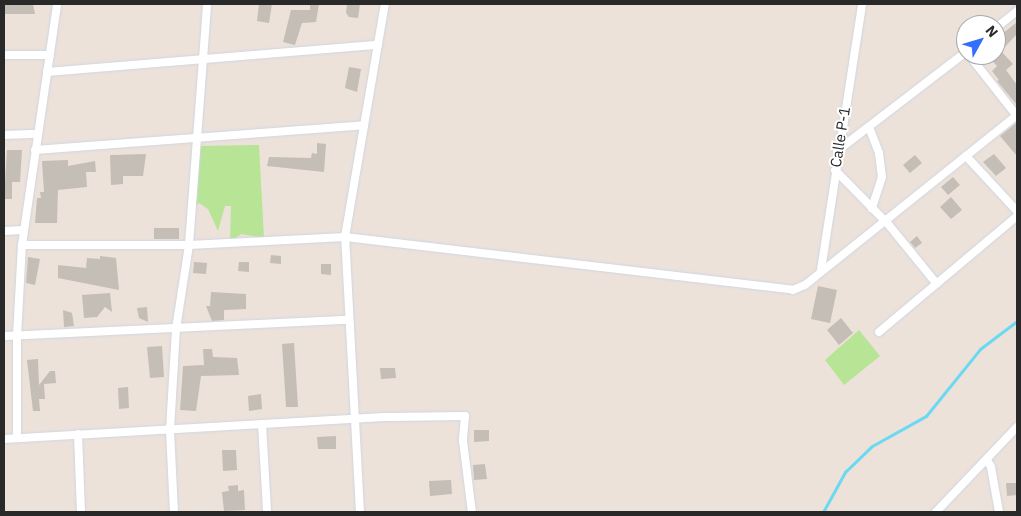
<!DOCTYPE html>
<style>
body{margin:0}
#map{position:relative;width:1021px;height:516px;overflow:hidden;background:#ece2da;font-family:"IBM Plex Sans",sans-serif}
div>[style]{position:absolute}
.green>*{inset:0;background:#b7e495}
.stream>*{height:3px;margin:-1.5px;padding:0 1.5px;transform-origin:1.5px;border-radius:1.5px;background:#6ad9f1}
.building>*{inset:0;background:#c4beb6}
.roads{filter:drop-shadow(0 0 1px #cfd5e2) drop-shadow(0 0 1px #cfd5e2)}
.street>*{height:8px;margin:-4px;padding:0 4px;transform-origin:4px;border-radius:4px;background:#fff}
span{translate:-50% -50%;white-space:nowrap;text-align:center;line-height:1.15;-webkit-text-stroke:4px #fff;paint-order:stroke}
.street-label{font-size:15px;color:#292929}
.frame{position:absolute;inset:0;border:5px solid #292929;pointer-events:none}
.north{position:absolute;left:956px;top:15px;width:50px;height:50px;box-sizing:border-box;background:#fff;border:1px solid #a9a9a9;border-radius:50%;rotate:51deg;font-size:14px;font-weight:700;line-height:20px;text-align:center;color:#292929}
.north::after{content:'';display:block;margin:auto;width:18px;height:22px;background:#356dfd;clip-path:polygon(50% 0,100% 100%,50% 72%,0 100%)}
</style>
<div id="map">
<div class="green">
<div style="clip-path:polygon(259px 145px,264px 238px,241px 234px,230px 242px,231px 206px,225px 206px,218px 231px,208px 209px,199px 203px,194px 208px,197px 146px)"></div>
<div style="clip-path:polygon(859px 330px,880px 356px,844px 385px,825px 360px)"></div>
</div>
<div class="stream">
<div style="left:823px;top:512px;width:46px;rotate:-61.2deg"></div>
<div style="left:845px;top:472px;width:37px;rotate:-44deg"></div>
<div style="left:872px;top:446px;width:62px;rotate:-29.1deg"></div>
<div style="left:926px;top:416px;width:86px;rotate:-51.1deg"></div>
<div style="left:980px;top:349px;width:46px;rotate:-37.1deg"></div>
</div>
<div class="building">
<div style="clip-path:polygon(4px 4px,33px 4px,35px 14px,4px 14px)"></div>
<div style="clip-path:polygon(259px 4px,272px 4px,269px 23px,257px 21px)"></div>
<div style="clip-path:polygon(310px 4px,319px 4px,316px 22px,302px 23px,295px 45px,283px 42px,291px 10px,310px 10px)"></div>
<div style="clip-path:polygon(347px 4px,360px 4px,358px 18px,349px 17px,346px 13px)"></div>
<div style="clip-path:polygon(1017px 22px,1017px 34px,1001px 51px,1013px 64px,1006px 70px,1017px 85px,1017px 105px,997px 81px,999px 80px,992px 71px,997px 66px,987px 55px,996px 55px,996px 39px)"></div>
<div style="clip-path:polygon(349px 67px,361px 69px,357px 92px,345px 88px)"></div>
<div style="clip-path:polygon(1016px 123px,1017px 124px,1017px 156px,1000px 136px)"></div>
<div style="clip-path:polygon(317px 143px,326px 144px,324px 172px,267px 166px,269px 157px,311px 158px,312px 153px,317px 154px)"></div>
<div style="clip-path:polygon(7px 150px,22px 150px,20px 182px,12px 182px,12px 199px,4px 199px)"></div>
<div style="clip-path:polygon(146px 154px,143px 176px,123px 176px,123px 184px,111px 185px,110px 155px)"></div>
<div style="clip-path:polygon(994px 154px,1006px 168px,996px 176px,983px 162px)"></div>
<div style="clip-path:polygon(915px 155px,922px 163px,910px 173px,903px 165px)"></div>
<div style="clip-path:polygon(68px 160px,68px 166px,95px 161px,96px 172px,86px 172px,87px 187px,58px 190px,57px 223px,35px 223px,37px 198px,41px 198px,40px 192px,44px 192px,42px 161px)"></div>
<div style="clip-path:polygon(953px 177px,960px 185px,948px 195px,941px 187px)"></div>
<div style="clip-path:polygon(951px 197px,962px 210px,951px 219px,940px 207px)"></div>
<div style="clip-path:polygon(154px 228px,179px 228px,179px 239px,154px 239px)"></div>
<div style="clip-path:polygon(917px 236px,922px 243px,915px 248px,910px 242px)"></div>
<div style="clip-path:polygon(271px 255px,281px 256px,281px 264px,270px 263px)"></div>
<div style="clip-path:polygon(100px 256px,116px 258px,119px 290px,58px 278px,58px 265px,86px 268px,87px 258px,100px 259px)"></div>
<div style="clip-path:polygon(28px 257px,40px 259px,35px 285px,26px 283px)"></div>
<div style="clip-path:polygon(194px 262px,207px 263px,206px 274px,193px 273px)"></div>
<div style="clip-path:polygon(239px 262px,249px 262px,249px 272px,238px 271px)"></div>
<div style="clip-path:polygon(321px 264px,331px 264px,331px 275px,321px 274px)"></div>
<div style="clip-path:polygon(818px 286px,837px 290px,830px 323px,811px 319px)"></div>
<div style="clip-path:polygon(211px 292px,246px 294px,246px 309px,224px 310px,224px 320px,212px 321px,206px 306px,210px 306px)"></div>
<div style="clip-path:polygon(110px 293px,112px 312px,105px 307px,97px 317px,84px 318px,82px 295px)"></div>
<div style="clip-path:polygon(147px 307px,148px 322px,139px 318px,137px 308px)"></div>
<div style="clip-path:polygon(63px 310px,72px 313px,74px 326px,64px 327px)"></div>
<div style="clip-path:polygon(841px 318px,853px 333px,839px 345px,827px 330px)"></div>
<div style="clip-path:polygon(294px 343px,298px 407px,286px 407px,282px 344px)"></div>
<div style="clip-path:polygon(162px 346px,164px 377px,150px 378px,147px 347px)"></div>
<div style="clip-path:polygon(203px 349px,212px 349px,213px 357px,237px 358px,239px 375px,201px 376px,196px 411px,180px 410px,183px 366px,204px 365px)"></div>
<div style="clip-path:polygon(38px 359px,39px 385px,50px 371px,55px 371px,56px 383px,44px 384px,45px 399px,39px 399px,40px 411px,33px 411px,27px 360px)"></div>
<div style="clip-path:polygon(380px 368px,395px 368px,396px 378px,381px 379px)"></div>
<div style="clip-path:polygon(128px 387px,129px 408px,119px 409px,118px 388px)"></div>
<div style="clip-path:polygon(261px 394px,262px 409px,249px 411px,248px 396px)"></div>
<div style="clip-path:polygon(474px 430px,489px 430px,489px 441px,474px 442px)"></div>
<div style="clip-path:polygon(336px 436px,336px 449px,318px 449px,317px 437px)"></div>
<div style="clip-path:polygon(222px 450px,236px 450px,237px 470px,223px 471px)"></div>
<div style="clip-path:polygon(485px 464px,487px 479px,474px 480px,473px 465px)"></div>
<div style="clip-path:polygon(451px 480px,452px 494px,430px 496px,429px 481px)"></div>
<div style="clip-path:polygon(1006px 483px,1017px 483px,1017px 495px,1007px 496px)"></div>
<div style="clip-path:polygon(238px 485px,238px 491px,244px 490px,245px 510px,224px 511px,222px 492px,229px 491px,228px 486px)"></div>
</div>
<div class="roads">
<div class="street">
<div style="left:996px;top:28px;width:27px;rotate:-39deg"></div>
<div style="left:4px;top:55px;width:46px"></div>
<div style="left:969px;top:55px;width:78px;rotate:51.8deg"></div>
<div style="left:47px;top:72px;width:332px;rotate:-4.7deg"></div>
<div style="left:869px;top:127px;width:28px;rotate:69deg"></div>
<div style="left:879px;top:153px;width:24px;rotate:83deg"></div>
<div style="left:882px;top:177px;width:33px;rotate:108deg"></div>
<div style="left:4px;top:135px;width:34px;rotate:-2deg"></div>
<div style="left:35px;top:150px;width:330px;rotate:-4.3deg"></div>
<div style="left:837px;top:151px;width:163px;rotate:-37.5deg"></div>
<div style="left:966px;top:156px;width:75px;rotate:47.2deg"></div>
<div style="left:835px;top:170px;width:76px;rotate:45.5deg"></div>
<div style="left:888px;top:224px;width:77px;rotate:50.8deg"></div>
<div style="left:4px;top:231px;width:19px;rotate:-3deg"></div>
<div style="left:22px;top:245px;width:167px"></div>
<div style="left:189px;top:245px;width:156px;rotate:-2.9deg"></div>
<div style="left:345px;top:237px;width:451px;rotate:6.7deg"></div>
<div style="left:793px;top:290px;width:13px;rotate:-23deg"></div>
<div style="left:805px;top:285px;width:272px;rotate:-38.7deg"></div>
<div style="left:821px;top:270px;width:269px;rotate:-81.2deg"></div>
<div style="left:879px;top:332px;width:180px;rotate:-40deg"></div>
<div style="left:4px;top:336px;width:345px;rotate:-2.7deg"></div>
<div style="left:262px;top:424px;width:88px;rotate:86.7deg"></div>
<div style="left:78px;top:434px;width:78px;rotate:87.8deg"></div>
<div style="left:17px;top:438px;width:102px;rotate:-90deg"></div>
<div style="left:17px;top:336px;width:91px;rotate:-86.9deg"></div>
<div style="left:22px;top:245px;width:244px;rotate:-81.7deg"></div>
<div style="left:4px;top:439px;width:385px;rotate:-3.3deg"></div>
<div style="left:388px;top:417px;width:77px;rotate:-0.7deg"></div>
<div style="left:465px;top:416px;width:25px;rotate:95deg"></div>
<div style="left:463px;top:441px;width:72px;rotate:82.8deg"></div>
<div style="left:987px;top:460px;width:8px;rotate:60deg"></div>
<div style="left:991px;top:467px;width:46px;rotate:79.9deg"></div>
<div style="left:174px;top:512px;width:82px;rotate:-92.8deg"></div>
<div style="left:170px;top:430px;width:101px;rotate:-86.6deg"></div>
<div style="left:176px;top:329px;width:85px;rotate:-81.2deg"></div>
<div style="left:189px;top:245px;width:242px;rotate:-85.7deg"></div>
<div style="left:360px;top:512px;width:275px;rotate:-93.1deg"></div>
<div style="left:345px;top:237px;width:236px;rotate:-80.3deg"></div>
<div style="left:936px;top:512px;width:117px;rotate:-46.4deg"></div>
</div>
</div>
<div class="street-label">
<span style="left:840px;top:137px;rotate:-81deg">Calle P-1</span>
</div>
<div class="frame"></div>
<div class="north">N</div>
</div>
